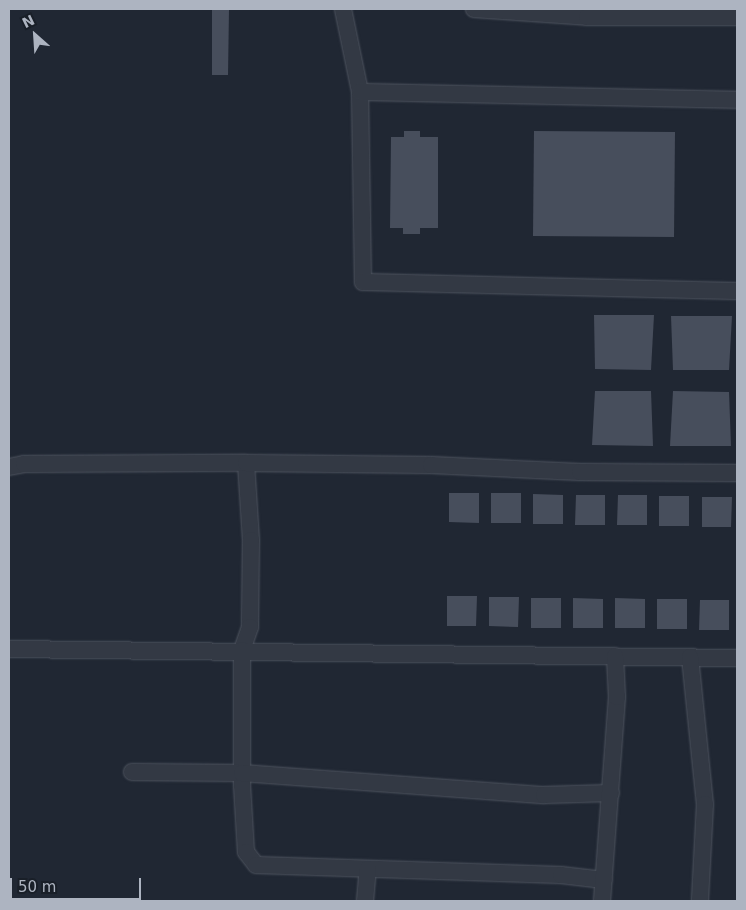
<!DOCTYPE html>
<style>
body{margin:0}
#map{position:relative;width:746px;height:910px;overflow:hidden;background:#202733;font-family:"DejaVu Sans",sans-serif}
div>[style]{position:absolute}
.building>*{inset:0;background:#474e5c}
.roads{filter:drop-shadow(0 0 1px #4e545f) drop-shadow(0 0 1px #4e545f)}
.street>*{height:16px;margin:-8px;padding:0 8px;transform-origin:8px;border-radius:8px;background:#333944}
span{translate:-50% -50%;white-space:nowrap;text-align:center;line-height:1.15;-webkit-text-stroke:4px #191f28;paint-order:stroke}
.frame{position:absolute;inset:0;border:10px solid #adb4c1;pointer-events:none}
.north{position:absolute;left:10px;top:10px;width:50px;height:50px;-webkit-text-stroke:4px #191f28;paint-order:stroke;rotate:334deg;font-size:14px;font-weight:700;line-height:20px;text-align:center;color:#adb4c1}
.north::after{content:'';display:block;margin:auto;width:18px;height:22px;background:#adb4c1;clip-path:polygon(50% 0,100% 100%,50% 72%,0 100%)}
.scale{position:absolute;left:10px;top:878px;width:131px;height:22px;box-sizing:border-box;border:2px solid #adb4c1;border-top:0;padding-left:6px;font-size:15px;line-height:18px;white-space:nowrap;color:#adb4c1;-webkit-text-stroke:4px #191f28;paint-order:stroke}
</style>
<div id="map">
<div class="building">
<div style="clip-path:polygon(212px 9px,229px 9px,228px 75px,212px 75px)"></div>
<div style="clip-path:polygon(404px 131px,420px 131px,420px 137px,438px 137px,438px 228px,420px 228px,420px 234px,403px 234px,403px 228px,390px 228px,391px 137px,404px 137px)"></div>
<div style="clip-path:polygon(534px 131px,675px 132px,674px 237px,533px 236px)"></div>
<div style="clip-path:polygon(594px 315px,654px 315px,651px 370px,595px 369px)"></div>
<div style="clip-path:polygon(671px 316px,732px 316px,729px 370px,673px 370px)"></div>
<div style="clip-path:polygon(595px 391px,651px 391px,653px 446px,592px 445px)"></div>
<div style="clip-path:polygon(673px 391px,729px 392px,731px 446px,670px 446px)"></div>
<div style="clip-path:polygon(449px 493px,479px 493px,479px 523px,449px 522px)"></div>
<div style="clip-path:polygon(491px 493px,521px 493px,521px 523px,491px 523px)"></div>
<div style="clip-path:polygon(533px 494px,563px 495px,563px 524px,533px 524px)"></div>
<div style="clip-path:polygon(576px 495px,605px 495px,605px 525px,575px 525px)"></div>
<div style="clip-path:polygon(618px 495px,647px 495px,647px 525px,617px 525px)"></div>
<div style="clip-path:polygon(659px 496px,689px 496px,689px 526px,659px 526px)"></div>
<div style="clip-path:polygon(702px 497px,732px 497px,731px 527px,702px 527px)"></div>
<div style="clip-path:polygon(447px 596px,477px 596px,476px 626px,447px 626px)"></div>
<div style="clip-path:polygon(489px 597px,519px 597px,518px 627px,489px 626px)"></div>
<div style="clip-path:polygon(531px 598px,561px 598px,561px 628px,531px 628px)"></div>
<div style="clip-path:polygon(573px 598px,603px 599px,603px 628px,573px 628px)"></div>
<div style="clip-path:polygon(615px 598px,645px 599px,645px 628px,615px 628px)"></div>
<div style="clip-path:polygon(657px 599px,687px 599px,687px 629px,657px 629px)"></div>
<div style="clip-path:polygon(700px 600px,729px 600px,729px 630px,699px 630px)"></div>
</div>
<div class="roads">
<div class="street">
<div style="left:343px;top:9px;width:85px;rotate:78.4deg"></div>
<div style="left:360px;top:92px;width:190px;rotate:89.1deg"></div>
<div style="left:363px;top:282px;width:374px;rotate:1.4deg"></div>
<div style="left:474px;top:9px;width:113px;rotate:4deg"></div>
<div style="left:587px;top:17px;width:150px"></div>
<div style="left:360px;top:92px;width:377px;rotate:1.2deg"></div>
<div style="left:246px;top:463px;width:77px;rotate:86.3deg"></div>
<div style="left:251px;top:540px;width:87px;rotate:90.7deg"></div>
<div style="left:250px;top:627px;width:24px;rotate:109deg"></div>
<div style="left:242px;top:650px;width:135px;rotate:90deg"></div>
<div style="left:242px;top:785px;width:67px;rotate:86.6deg"></div>
<div style="left:246px;top:852px;width:16px;rotate:52deg"></div>
<div style="left:256px;top:865px;width:305px;rotate:1.9deg"></div>
<div style="left:561px;top:875px;width:43px;rotate:6.6deg"></div>
<div style="left:9px;top:467px;width:15px;rotate:-11deg"></div>
<div style="left:24px;top:464px;width:222px;rotate:-0.3deg"></div>
<div style="left:246px;top:463px;width:185px;rotate:0.6deg"></div>
<div style="left:431px;top:465px;width:149px;rotate:2.7deg"></div>
<div style="left:580px;top:472px;width:157px;rotate:0.4deg"></div>
<div style="left:9px;top:649px;width:728px;rotate:0.71deg"></div>
<div style="left:690px;top:657px;width:148px;rotate:84.2deg"></div>
<div style="left:705px;top:804px;width:97px;rotate:93deg"></div>
<div style="left:132px;top:772px;width:110px;rotate:0.5deg"></div>
<div style="left:242px;top:773px;width:303px;rotate:4.2deg"></div>
<div style="left:544px;top:795px;width:67px;rotate:-1.7deg"></div>
<div style="left:365px;top:901px;width:32px;rotate:-85deg"></div>
<div style="left:602px;top:901px;width:205px;rotate:-85.8deg"></div>
<div style="left:617px;top:697px;width:41px;rotate:-92.8deg"></div>
</div>
</div>
<div class="frame"></div>
<div class="north">N</div>
<div class="scale">50 m</div>
</div>
